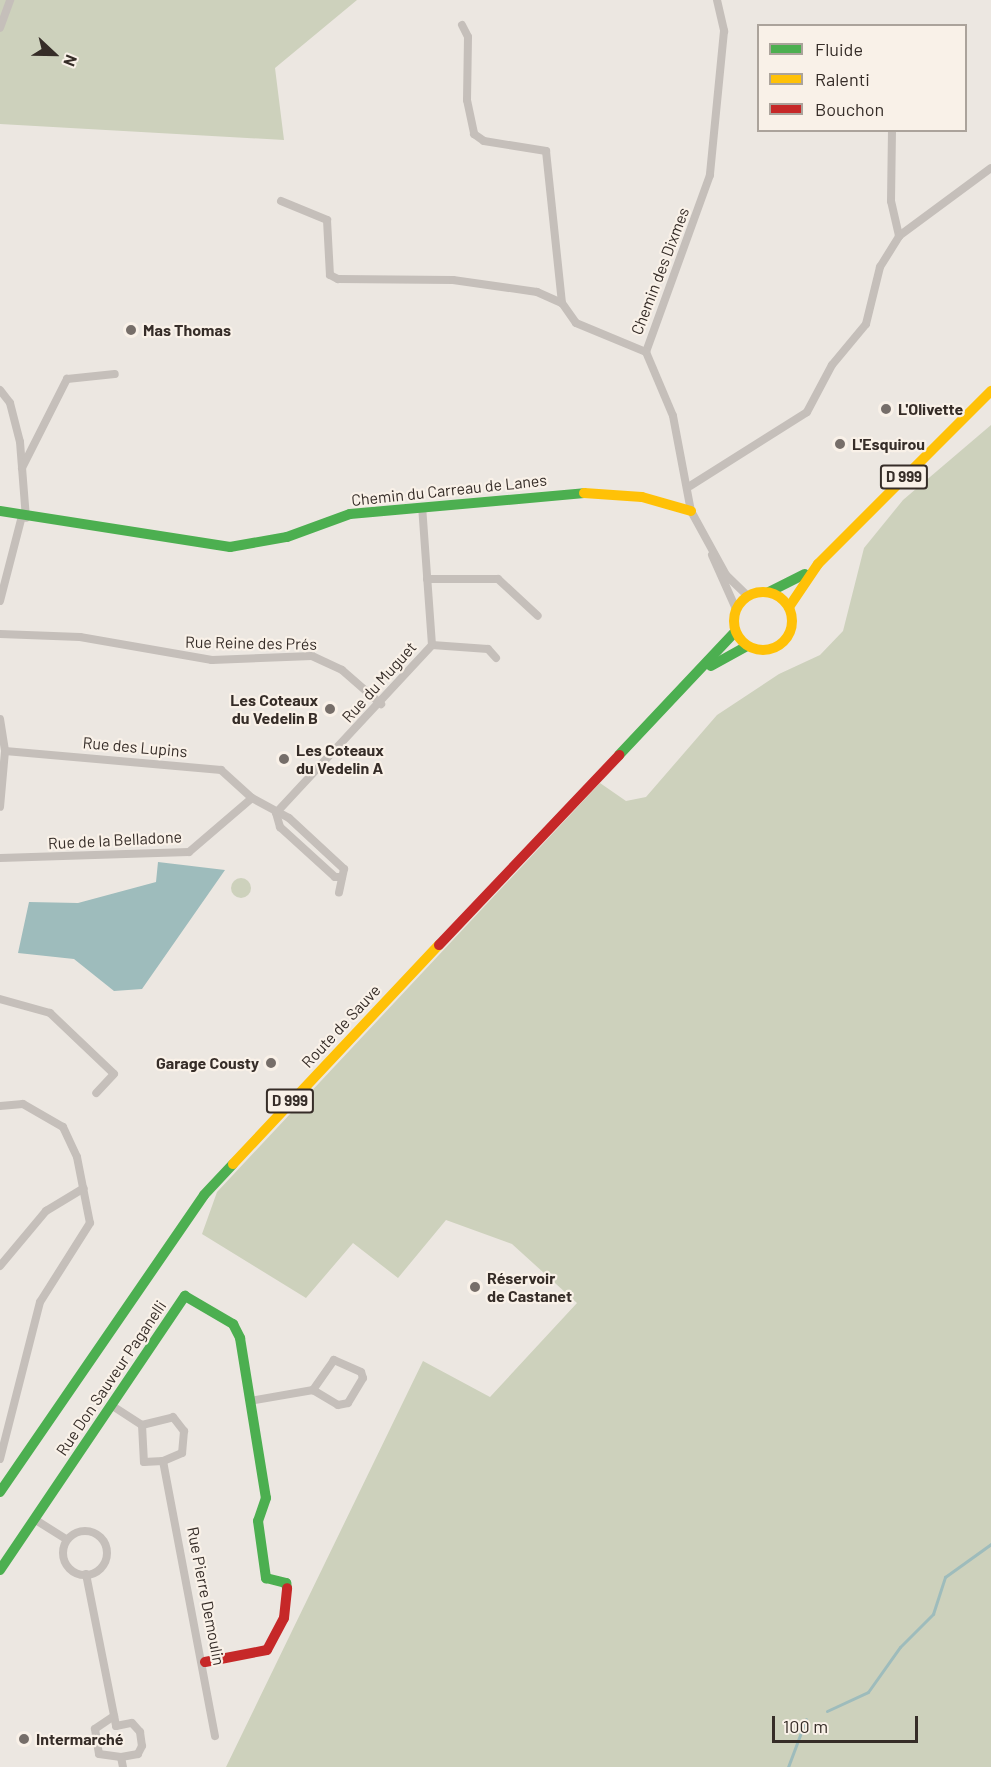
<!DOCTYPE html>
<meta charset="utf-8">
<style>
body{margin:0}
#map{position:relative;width:991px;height:1767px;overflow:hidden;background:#ece7e1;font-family:Barlow,sans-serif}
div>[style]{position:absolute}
.green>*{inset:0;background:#cdd1bc}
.round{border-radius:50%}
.water>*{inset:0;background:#9ebcbc}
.stream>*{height:3px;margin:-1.5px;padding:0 1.5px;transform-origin:1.5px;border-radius:1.5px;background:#9ebcbc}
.street>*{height:8px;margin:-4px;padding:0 4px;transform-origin:4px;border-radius:4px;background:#c5bfba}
.street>.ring{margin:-4px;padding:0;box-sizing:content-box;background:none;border:8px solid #c5bfba;border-radius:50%}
.fast>*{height:10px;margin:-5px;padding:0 5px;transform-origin:5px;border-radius:5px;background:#4caf50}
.slow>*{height:10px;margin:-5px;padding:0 5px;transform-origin:5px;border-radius:5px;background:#ffc107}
.slow>.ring{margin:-5px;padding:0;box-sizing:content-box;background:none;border:10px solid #ffc107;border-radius:50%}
.jam>*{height:10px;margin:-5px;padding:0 5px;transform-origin:5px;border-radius:5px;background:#c62828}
.dots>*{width:16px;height:16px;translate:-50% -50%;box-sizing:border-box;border:3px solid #f9f1e8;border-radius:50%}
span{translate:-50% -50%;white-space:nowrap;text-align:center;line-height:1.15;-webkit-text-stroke:4.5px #f9f1e8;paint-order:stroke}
.shield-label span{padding:2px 4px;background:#f9f1e8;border:2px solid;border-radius:4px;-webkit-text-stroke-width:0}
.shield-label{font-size:15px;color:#362d28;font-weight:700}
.street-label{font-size:16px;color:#362d28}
.poi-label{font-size:16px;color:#362d28;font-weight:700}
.left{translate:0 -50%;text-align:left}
.right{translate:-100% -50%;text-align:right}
.legend{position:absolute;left:757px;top:24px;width:210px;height:108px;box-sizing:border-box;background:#f9f1e8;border:2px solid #aba39b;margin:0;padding:8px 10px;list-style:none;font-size:18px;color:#362d28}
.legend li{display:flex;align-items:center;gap:12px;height:30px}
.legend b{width:30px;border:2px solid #aba39b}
.north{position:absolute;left:24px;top:24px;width:60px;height:60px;-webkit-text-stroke:4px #f9f1e8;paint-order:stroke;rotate:112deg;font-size:16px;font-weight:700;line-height:24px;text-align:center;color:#362d28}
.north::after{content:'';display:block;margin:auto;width:21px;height:27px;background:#362d28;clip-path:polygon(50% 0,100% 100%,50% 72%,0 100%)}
.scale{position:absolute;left:772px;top:1716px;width:146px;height:27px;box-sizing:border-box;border:3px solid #362d28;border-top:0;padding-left:8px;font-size:18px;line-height:21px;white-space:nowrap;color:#362d28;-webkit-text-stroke:4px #f9f1e8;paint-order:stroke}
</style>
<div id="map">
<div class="green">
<div style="clip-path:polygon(0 0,357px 0,275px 68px,284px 140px,0 124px)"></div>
<div style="clip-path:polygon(991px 425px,991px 1767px,226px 1767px,423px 1361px,490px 1397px,577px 1303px,512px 1244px,446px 1220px,398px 1278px,353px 1243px,306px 1298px,202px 1234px,217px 1192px,600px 783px,626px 801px,646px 797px,717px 715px,779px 674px,820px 655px,843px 631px,864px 548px,903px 500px)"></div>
<div class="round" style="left:231px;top:878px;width:20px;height:20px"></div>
</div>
<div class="water">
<div style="clip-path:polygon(158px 862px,225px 870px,142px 989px,114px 991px,74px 959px,18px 953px,29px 902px,78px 903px,156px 882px)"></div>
</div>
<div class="stream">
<div style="left:827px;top:1711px;width:45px;rotate:-24.9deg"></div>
<div style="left:868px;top:1692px;width:55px;rotate:-54.6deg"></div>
<div style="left:900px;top:1647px;width:47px;rotate:-45deg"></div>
<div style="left:933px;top:1614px;width:39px;rotate:-72deg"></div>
<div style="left:945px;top:1577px;width:57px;rotate:-35.7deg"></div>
<div style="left:788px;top:1767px;width:51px;rotate:-69.4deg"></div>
</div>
<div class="street">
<div style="left:717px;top:0;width:32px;rotate:77deg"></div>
<div style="left:724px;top:31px;width:145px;rotate:95.6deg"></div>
<div style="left:710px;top:175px;width:188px;rotate:109.9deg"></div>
<div style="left:646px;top:352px;width:69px;rotate:67.1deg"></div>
<div style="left:673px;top:416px;width:97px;rotate:79.3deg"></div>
<div style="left:691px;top:511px;width:73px;rotate:61.3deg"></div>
<div style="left:726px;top:575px;width:30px;rotate:44deg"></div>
<div style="left:462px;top:25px;width:13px;rotate:63deg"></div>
<div style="left:468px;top:37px;width:63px;rotate:90.9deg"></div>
<div style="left:467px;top:100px;width:35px;rotate:78deg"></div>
<div style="left:474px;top:134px;width:12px;rotate:35deg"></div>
<div style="left:484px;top:141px;width:63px;rotate:9.2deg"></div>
<div style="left:546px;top:151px;width:153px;rotate:84deg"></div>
<div style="left:562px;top:303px;width:24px;rotate:55deg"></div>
<div style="left:576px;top:323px;width:76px;rotate:22.5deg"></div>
<div style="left:0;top:28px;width:30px;rotate:-70deg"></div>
<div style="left:892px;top:130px;width:71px;rotate:90.8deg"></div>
<div style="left:891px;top:201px;width:36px;rotate:77deg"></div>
<div style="left:281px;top:201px;width:50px;rotate:22.4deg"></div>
<div style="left:327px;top:220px;width:55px;rotate:86.9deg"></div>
<div style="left:330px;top:275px;width:9px;rotate:27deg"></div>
<div style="left:338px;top:279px;width:115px;rotate:0.5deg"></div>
<div style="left:453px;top:280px;width:85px;rotate:8.1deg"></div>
<div style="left:537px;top:292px;width:27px;rotate:24deg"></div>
<div style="left:0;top:390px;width:16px;rotate:52deg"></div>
<div style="left:10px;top:403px;width:40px;rotate:75.6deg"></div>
<div style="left:20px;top:442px;width:76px;rotate:85.5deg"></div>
<div style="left:22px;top:468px;width:100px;rotate:-63.2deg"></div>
<div style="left:67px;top:379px;width:48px;rotate:-5.9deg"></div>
<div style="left:690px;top:486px;width:138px;rotate:-32.3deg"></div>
<div style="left:807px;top:412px;width:53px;rotate:-62deg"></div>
<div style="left:832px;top:365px;width:53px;rotate:-50.3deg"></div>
<div style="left:866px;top:324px;width:59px;rotate:-76.2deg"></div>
<div style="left:880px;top:267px;width:36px;rotate:-58deg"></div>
<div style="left:899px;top:236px;width:114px;rotate:-36.5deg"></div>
<div style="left:712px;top:555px;width:59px;rotate:66deg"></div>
<div style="left:427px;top:579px;width:71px"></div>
<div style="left:498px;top:579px;width:54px;rotate:42.8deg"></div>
<div style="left:0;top:601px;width:88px;rotate:-75.5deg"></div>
<div style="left:0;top:634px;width:80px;rotate:2.1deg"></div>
<div style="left:80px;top:637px;width:134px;rotate:9.9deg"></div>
<div style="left:212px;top:660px;width:100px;rotate:-2.3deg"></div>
<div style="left:312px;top:656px;width:33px;rotate:25deg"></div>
<div style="left:342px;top:670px;width:52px;rotate:41.1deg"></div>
<div style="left:432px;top:645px;width:56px;rotate:4.1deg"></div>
<div style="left:488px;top:649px;width:12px;rotate:48deg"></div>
<div style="left:0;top:719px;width:32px;rotate:81deg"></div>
<div style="left:5px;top:751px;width:56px;rotate:95.1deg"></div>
<div style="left:5px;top:751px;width:217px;rotate:5deg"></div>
<div style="left:221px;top:770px;width:42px;rotate:42.1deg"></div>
<div style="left:276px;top:813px;width:229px;rotate:-47.1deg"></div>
<div style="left:432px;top:645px;width:138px;rotate:-94.1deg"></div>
<div style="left:276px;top:813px;width:15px;rotate:74deg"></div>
<div style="left:280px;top:827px;width:74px;rotate:42.3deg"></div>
<div style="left:335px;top:877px;width:7px"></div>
<div style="left:0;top:858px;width:189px;rotate:-1.8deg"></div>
<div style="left:189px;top:852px;width:83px;rotate:-40.6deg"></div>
<div style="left:252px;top:798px;width:42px;rotate:28.4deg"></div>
<div style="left:289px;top:818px;width:75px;rotate:42.8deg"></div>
<div style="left:344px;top:869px;width:24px;rotate:102deg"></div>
<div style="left:0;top:999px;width:52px;rotate:15.6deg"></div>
<div style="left:50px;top:1013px;width:88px;rotate:43.6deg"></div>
<div style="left:114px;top:1074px;width:26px;rotate:133deg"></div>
<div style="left:0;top:1106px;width:23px;rotate:-5deg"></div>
<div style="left:23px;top:1104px;width:46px;rotate:29.9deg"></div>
<div style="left:63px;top:1127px;width:33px;rotate:65deg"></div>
<div style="left:77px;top:1157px;width:67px;rotate:78.9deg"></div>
<div style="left:90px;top:1223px;width:93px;rotate:122.3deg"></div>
<div style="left:40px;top:1302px;width:162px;rotate:104.3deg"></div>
<div style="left:0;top:1266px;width:72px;rotate:-50.1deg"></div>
<div style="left:46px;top:1211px;width:44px;rotate:-31.2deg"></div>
<div style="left:250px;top:1401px;width:64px;rotate:-9.9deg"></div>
<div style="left:313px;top:1390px;width:29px;rotate:31deg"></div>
<div style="left:338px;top:1405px;width:10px;rotate:-11deg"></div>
<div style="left:348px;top:1403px;width:29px;rotate:-59deg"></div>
<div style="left:363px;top:1378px;width:6px;rotate:-108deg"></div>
<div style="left:361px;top:1372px;width:30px;rotate:-156deg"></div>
<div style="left:334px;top:1360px;width:37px;rotate:125deg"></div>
<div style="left:111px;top:1405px;width:37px;rotate:33deg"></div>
<div style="left:142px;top:1425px;width:32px;rotate:-14deg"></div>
<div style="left:173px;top:1417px;width:18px;rotate:52deg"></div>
<div style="left:184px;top:1431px;width:22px;rotate:95deg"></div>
<div style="left:182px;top:1453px;width:21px;rotate:157deg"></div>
<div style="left:142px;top:1425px;width:37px;rotate:87deg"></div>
<div style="left:144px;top:1462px;width:19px;rotate:-3deg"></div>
<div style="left:163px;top:1461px;width:280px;rotate:79.3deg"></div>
<div style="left:34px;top:1519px;width:36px;rotate:32deg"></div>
<div class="ring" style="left:63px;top:1531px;width:36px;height:36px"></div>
<div style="left:86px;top:1574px;width:155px;rotate:78.8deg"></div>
<div style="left:116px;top:1726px;width:16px;rotate:-11deg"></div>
<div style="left:132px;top:1723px;width:12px;rotate:48deg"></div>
<div style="left:140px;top:1732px;width:14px;rotate:82deg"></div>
<div style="left:142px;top:1746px;width:9px;rotate:117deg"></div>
<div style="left:138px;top:1754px;width:17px;rotate:170deg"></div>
<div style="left:121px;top:1757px;width:10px;rotate:79deg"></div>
<div style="left:114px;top:1716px;width:23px;rotate:146deg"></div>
<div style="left:95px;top:1729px;width:25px;rotate:81deg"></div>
<div style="left:99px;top:1754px;width:22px;rotate:8deg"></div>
</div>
<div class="fast">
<div style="left:0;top:511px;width:233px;rotate:8.9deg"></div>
<div style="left:230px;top:547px;width:58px;rotate:-10deg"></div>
<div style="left:287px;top:537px;width:67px;rotate:-20.1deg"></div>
<div style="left:350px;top:514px;width:235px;rotate:-5.1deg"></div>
<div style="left:769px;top:592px;width:40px;rotate:-26.6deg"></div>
<div style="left:711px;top:666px;width:41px;rotate:-29.1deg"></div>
<div style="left:619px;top:755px;width:169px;rotate:-46.7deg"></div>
<div style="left:0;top:1492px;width:360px;rotate:-55.5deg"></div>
<div style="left:204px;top:1195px;width:42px;rotate:-46.9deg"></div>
<div style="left:0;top:1570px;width:331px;rotate:-56deg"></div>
<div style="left:185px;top:1296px;width:56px;rotate:30.3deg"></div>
<div style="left:233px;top:1324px;width:16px;rotate:63deg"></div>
<div style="left:240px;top:1338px;width:162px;rotate:80.8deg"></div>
<div style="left:266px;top:1498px;width:24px;rotate:109deg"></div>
<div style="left:258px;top:1521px;width:58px;rotate:82deg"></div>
<div style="left:266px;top:1578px;width:21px;rotate:14deg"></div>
<div style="left:286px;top:1583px;width:5px;rotate:79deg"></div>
</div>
<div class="slow">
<div style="left:584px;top:493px;width:58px;rotate:3.9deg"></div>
<div style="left:642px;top:497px;width:51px;rotate:15.9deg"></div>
<div class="ring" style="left:734px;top:592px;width:48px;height:48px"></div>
<div style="left:789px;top:607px;width:52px;rotate:-56deg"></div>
<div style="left:818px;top:564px;width:245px;rotate:-45deg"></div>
<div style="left:233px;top:1164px;width:301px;rotate:-46.8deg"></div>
</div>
<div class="jam">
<div style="left:439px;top:945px;width:262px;rotate:-46.5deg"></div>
<div style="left:205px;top:1662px;width:63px;rotate:-11deg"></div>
<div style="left:267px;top:1650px;width:36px;rotate:-62deg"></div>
<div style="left:284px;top:1618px;width:30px;rotate:-84deg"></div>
</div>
<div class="dots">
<div style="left:131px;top:330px;background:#766e69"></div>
<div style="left:886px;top:409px;background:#766e69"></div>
<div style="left:840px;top:444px;background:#766e69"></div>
<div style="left:330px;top:709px;background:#766e69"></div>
<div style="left:284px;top:759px;background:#766e69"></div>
<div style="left:271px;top:1063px;background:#766e69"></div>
<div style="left:475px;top:1287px;background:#766e69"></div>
<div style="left:24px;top:1739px;background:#766e69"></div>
</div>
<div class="shield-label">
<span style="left:904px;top:477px">D 999</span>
<span style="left:290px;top:1101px">D 999</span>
</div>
<div class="street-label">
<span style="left:660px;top:271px;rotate:-69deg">Chemin des Dixmes</span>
<span style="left:449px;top:490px;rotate:-6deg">Chemin du Carreau de Lanes</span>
<span style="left:251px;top:643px;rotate:1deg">Rue Reine des Prés</span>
<span style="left:379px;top:682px;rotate:-48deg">Rue du Muguet</span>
<span style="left:135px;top:747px;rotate:5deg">Rue des Lupins</span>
<span style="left:115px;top:840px;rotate:-3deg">Rue de la Belladone</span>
<span style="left:341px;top:1026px;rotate:-47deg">Route de Sauve</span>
<span style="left:111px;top:1378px;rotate:-56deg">Rue Don Sauveur Paganelli</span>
<span style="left:206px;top:1596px;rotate:79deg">Rue Pierre Demoulin</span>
</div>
<div class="poi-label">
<span class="left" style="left:143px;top:330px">Mas Thomas</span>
<span class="left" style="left:898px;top:409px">L'Olivette</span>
<span class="left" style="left:852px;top:444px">L'Esquirou</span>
<span class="right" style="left:318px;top:709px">Les Coteaux<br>du Vedelin B</span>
<span class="left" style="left:296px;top:759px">Les Coteaux<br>du Vedelin A</span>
<span class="right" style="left:259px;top:1063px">Garage Cousty</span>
<span class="left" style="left:487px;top:1287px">Réservoir<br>de Castanet</span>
<span class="left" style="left:36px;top:1739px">Intermarché</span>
</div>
<ul class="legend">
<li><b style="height:8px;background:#4caf50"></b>Fluide</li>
<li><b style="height:8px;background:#ffc107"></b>Ralenti</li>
<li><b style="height:8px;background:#c62828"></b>Bouchon</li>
</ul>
<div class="north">N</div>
<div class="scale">100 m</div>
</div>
